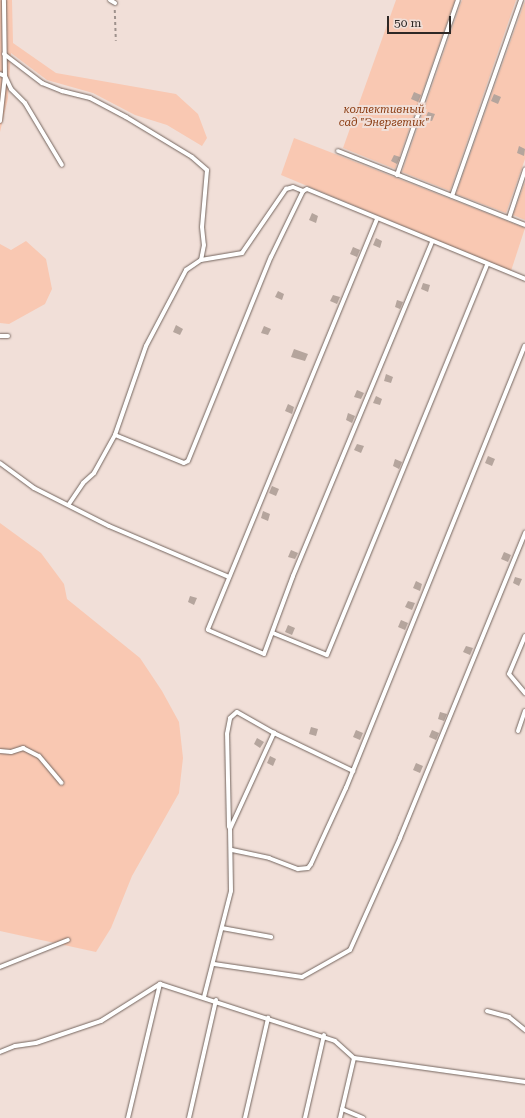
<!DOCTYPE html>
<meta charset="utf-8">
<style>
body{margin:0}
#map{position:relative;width:525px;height:1118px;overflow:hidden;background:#f1dfd8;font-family:"Roboto Serif",serif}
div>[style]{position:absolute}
.green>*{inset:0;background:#f9c8b2}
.building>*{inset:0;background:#b5a59d}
.path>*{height:1.5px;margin-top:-0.75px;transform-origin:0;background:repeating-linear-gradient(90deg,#9e918c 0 3px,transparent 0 6px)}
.roads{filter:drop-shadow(0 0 1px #74655e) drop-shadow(0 0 1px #74655e)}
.service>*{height:4px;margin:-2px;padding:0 2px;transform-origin:2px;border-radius:2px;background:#fff}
span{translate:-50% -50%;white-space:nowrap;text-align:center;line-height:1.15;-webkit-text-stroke:4px #f1dfd8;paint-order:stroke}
.park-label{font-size:11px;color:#8a3c12;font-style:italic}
.scale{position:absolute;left:387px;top:16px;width:64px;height:18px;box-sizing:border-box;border:2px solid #2e2825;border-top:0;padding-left:5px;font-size:12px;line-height:14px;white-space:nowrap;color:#2e2825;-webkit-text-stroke:3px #f1dfd8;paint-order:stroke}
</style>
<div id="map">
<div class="green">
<div style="clip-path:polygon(0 0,12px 0,13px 43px,56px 73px,176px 94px,198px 114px,207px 138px,202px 146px,167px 125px,135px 115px,93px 93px,47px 80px,11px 53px,8px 98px,0 132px)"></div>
<div style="clip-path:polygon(396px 0,455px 0,395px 169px,343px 148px)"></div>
<div style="clip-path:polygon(462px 0,516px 0,450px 191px,402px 172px)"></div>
<div style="clip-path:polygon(525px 1px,525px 159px,506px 213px,456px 194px)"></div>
<div style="clip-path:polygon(294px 138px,525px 228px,511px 271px,281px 175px)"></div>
<div style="clip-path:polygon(525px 182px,525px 220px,513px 215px)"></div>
<div style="clip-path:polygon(26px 241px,46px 259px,52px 289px,45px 304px,9px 324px,0 323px,0 244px,11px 250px)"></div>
<div style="clip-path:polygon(0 523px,41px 553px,64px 584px,67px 599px,140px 658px,162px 691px,179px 722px,183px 758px,179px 793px,132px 876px,111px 928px,96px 952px,0 931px)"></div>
</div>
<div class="building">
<div style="clip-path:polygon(414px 92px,421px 95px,418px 102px,411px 99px)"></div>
<div style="clip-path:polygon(494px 94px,501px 97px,498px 104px,491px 101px)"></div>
<div style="clip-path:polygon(428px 112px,435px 114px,432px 121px,425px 119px)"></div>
<div style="clip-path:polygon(519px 146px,525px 149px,524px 156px,517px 153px)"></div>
<div style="clip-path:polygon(394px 155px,400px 157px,397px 164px,391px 161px)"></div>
<div style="clip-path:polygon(312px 213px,318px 216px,316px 223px,309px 220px)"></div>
<div style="clip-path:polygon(376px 238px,382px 241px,380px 248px,373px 245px)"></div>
<div style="clip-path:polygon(353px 247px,360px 250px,357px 257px,350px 254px)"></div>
<div style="clip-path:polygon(423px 283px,430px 285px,428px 292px,421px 289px)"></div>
<div style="clip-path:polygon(278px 291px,284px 294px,282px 300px,275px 297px)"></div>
<div style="clip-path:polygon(333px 295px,340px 297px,337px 304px,330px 301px)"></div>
<div style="clip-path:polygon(397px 300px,403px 302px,400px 309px,395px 307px)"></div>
<div style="clip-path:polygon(176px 325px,183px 329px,180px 335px,173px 332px)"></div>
<div style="clip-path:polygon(264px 326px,271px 329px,268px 335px,261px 333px)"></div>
<div style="clip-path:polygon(294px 349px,308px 354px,305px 361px,291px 357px)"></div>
<div style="clip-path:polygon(386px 374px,393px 377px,391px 383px,384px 381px)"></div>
<div style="clip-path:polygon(357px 390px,364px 393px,361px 399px,354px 397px)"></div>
<div style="clip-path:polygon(376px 396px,382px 399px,380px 405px,373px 403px)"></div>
<div style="clip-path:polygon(288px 404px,294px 407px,292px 414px,285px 411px)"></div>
<div style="clip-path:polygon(348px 413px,355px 416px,352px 423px,346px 420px)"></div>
<div style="clip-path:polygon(357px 444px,364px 446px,361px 453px,354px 450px)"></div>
<div style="clip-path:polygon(488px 456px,495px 459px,492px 466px,485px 463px)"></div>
<div style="clip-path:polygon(395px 459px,402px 462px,399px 469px,393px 466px)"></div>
<div style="clip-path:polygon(272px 486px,279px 489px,276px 496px,269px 493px)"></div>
<div style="clip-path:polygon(263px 511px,270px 514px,268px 521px,261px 518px)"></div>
<div style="clip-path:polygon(291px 550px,298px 553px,295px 559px,288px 557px)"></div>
<div style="clip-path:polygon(504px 552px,511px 555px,508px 562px,501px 559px)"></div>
<div style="clip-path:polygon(515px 577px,522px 579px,519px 586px,513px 583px)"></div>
<div style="clip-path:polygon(416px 581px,422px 584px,420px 591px,413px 588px)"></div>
<div style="clip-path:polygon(190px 596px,197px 598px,194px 605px,188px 602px)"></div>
<div style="clip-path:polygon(408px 601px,415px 603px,412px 610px,405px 607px)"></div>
<div style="clip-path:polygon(401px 620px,408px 623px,405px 630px,398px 627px)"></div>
<div style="clip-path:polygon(288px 625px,295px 628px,292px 635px,285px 632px)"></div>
<div style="clip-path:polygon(466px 646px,473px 648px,470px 655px,463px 652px)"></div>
<div style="clip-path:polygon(440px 712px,447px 714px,444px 721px,438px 719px)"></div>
<div style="clip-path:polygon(311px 727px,318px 729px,316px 736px,309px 734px)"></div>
<div style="clip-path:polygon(356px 730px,363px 733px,360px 740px,353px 737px)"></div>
<div style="clip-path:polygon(432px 730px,439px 733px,436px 740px,429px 737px)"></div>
<div style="clip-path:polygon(257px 738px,264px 742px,260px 748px,254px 744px)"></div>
<div style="clip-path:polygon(270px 756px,276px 759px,273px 766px,267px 763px)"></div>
<div style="clip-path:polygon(416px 763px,423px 766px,420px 773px,413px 770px)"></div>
</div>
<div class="path">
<div style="left:115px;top:10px;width:31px;rotate:88deg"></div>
</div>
<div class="roads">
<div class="service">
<div style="left:110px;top:0;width:6px;rotate:31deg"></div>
<div style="left:4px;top:54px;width:48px;rotate:37.3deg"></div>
<div style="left:42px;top:83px;width:22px;rotate:22deg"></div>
<div style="left:62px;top:91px;width:29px;rotate:14deg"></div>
<div style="left:90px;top:98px;width:41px;rotate:27.8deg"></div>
<div style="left:126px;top:117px;width:77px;rotate:31.2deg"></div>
<div style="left:192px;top:157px;width:20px;rotate:41deg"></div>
<div style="left:207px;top:170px;width:57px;rotate:95deg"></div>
<div style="left:202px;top:227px;width:18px;rotate:84deg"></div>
<div style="left:204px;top:245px;width:15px;rotate:101deg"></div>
<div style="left:0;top:74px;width:5px;rotate:22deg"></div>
<div style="left:5px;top:76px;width:14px;rotate:65deg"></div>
<div style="left:11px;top:89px;width:20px;rotate:45deg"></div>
<div style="left:25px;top:103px;width:72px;rotate:59.2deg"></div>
<div style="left:0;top:121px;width:45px;rotate:-83.7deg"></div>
<div style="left:5px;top:76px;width:76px;rotate:-90.8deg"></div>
<div style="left:338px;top:151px;width:201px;rotate:21.6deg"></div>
<div style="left:397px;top:175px;width:185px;rotate:-70.8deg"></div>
<div style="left:452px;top:196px;width:208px;rotate:-70.6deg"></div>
<div style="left:509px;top:218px;width:51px;rotate:-71.6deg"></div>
<div style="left:377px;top:219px;width:444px;rotate:112.4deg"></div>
<div style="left:208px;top:630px;width:61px;rotate:23.2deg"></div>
<div style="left:264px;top:654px;width:83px;rotate:-69.6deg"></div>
<div style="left:293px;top:576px;width:362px;rotate:-67.4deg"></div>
<div style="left:0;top:336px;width:8px"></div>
<div style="left:115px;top:435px;width:74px;rotate:22.1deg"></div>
<div style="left:184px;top:463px;width:4px;rotate:-27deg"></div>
<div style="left:188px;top:461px;width:220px;rotate:-67.9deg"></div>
<div style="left:271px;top:257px;width:73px;rotate:-64.1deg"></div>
<div style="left:303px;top:191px;width:4px;rotate:-27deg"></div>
<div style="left:307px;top:189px;width:236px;rotate:22.4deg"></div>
<div style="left:0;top:463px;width:42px;rotate:36.3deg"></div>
<div style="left:34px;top:488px;width:84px;rotate:26.9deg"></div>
<div style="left:109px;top:526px;width:130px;rotate:23deg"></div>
<div style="left:69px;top:504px;width:25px;rotate:-56deg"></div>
<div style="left:83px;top:483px;width:15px;rotate:-42deg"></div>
<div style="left:94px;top:473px;width:43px;rotate:-61.1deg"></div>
<div style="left:115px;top:435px;width:94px;rotate:-70.8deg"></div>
<div style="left:146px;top:346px;width:86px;rotate:-62.2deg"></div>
<div style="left:186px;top:270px;width:18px;rotate:-34deg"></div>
<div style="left:201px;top:260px;width:42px;rotate:-9.7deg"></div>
<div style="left:242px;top:253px;width:78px;rotate:-55.5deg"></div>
<div style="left:286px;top:189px;width:7px;rotate:-16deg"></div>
<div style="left:293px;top:187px;width:11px;rotate:22deg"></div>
<div style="left:273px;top:633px;width:58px;rotate:22.2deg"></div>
<div style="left:327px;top:655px;width:422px;rotate:-67.7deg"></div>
<div style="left:525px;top:636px;width:41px;rotate:112.8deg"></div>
<div style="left:509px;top:674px;width:25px;rotate:50deg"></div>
<div style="left:518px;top:731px;width:21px;rotate:-71deg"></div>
<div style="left:0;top:751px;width:11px;rotate:5deg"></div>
<div style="left:11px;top:752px;width:13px;rotate:-18deg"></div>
<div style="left:23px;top:748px;width:18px;rotate:27deg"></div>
<div style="left:39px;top:756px;width:35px;rotate:50deg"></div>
<div style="left:229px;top:827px;width:93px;rotate:-91.2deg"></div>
<div style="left:227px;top:734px;width:16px;rotate:-79deg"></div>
<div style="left:230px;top:718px;width:9px;rotate:-41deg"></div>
<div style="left:237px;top:712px;width:43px;rotate:29.6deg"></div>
<div style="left:232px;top:850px;width:38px;rotate:12deg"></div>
<div style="left:269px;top:858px;width:31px;rotate:21deg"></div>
<div style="left:298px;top:869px;width:10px;rotate:-6deg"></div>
<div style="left:308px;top:868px;width:5px;rotate:-53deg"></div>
<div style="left:311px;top:864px;width:84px;rotate:-65.3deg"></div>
<div style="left:346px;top:788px;width:477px;rotate:-68deg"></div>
<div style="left:222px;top:928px;width:50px;rotate:10.4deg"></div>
<div style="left:214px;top:964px;width:89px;rotate:8.4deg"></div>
<div style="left:302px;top:977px;width:55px;rotate:-29.4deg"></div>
<div style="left:350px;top:950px;width:123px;rotate:-65.9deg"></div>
<div style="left:400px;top:838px;width:330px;rotate:-67.7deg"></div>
<div style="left:0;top:967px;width:73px;rotate:-21.7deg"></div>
<div style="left:204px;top:997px;width:109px;rotate:-75.7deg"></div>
<div style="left:231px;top:891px;width:62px;rotate:-90.9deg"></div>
<div style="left:230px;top:829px;width:106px;rotate:-65.4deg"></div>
<div style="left:274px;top:733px;width:88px;rotate:25.7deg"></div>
<div style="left:487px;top:1011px;width:23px;rotate:15deg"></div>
<div style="left:509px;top:1017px;width:21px;rotate:39deg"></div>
<div style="left:0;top:1052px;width:16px;rotate:-22deg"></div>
<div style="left:15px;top:1046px;width:21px;rotate:-8deg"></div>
<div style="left:36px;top:1043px;width:69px;rotate:-18.7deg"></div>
<div style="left:101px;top:1021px;width:70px;rotate:-32.1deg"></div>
<div style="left:354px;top:1058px;width:173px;rotate:8deg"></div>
<div style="left:342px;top:1109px;width:23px;rotate:23deg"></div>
<div style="left:128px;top:1118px;width:138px;rotate:-76.6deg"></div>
<div style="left:160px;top:984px;width:184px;rotate:18deg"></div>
<div style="left:335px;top:1041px;width:25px;rotate:42deg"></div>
<div style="left:354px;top:1058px;width:62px;rotate:103.1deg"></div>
<div style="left:189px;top:1118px;width:121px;rotate:-77.1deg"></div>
<div style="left:245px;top:1118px;width:103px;rotate:-77deg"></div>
<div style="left:305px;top:1118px;width:85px;rotate:-77.1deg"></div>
</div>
</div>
<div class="park-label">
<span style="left:384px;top:117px">коллективный<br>сад "Энергетик"</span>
</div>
<div class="scale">50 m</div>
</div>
